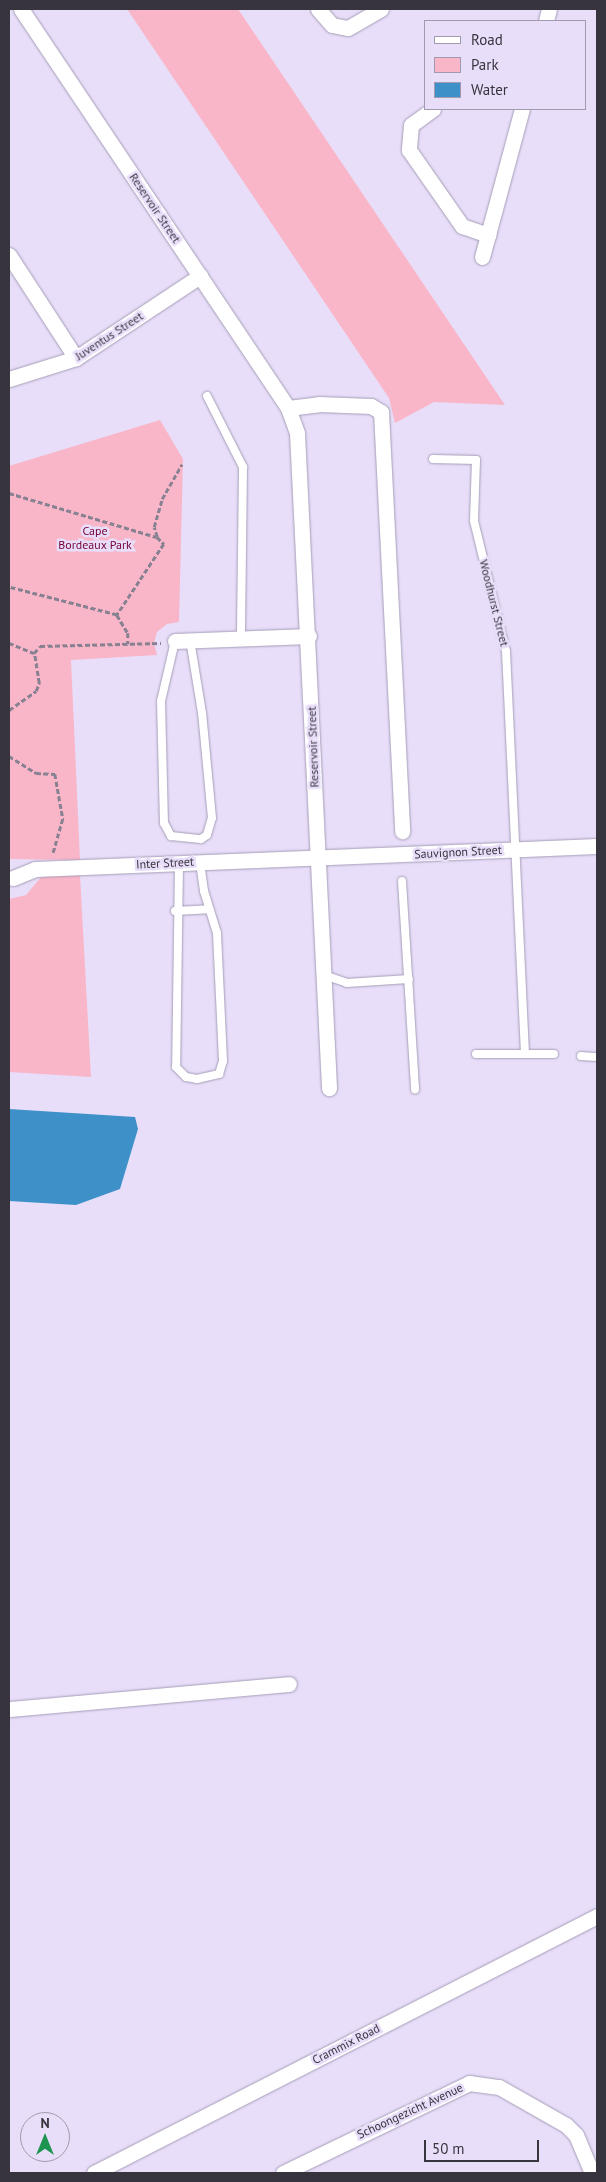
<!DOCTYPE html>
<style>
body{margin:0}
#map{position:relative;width:606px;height:2182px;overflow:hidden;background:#e8def9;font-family:"PT Sans",sans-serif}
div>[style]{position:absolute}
.green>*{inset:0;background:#f9b6c8}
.water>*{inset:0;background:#3e90c9}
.path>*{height:2.5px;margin-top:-1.25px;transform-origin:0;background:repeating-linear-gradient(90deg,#878192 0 5px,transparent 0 7.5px)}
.roads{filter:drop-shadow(0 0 1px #a69db7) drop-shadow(0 0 1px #a69db7)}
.service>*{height:8px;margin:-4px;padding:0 4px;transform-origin:4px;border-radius:4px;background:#fff}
.minor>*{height:15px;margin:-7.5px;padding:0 7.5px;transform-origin:7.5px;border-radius:7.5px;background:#fff}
span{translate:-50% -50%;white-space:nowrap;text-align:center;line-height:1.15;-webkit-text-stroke:5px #e8def9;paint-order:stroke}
.street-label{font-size:12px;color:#38343e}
.park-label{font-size:12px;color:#740038}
.frame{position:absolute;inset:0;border:10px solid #38343e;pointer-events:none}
.legend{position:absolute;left:424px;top:20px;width:162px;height:90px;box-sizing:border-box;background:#e8def9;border:1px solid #a29aae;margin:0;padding:6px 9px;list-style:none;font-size:15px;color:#38343e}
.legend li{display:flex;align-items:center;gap:10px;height:25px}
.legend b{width:25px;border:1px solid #a29aae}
.north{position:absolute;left:20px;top:2112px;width:50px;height:50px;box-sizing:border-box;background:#e8def9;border:1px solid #a29aae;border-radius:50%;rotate:0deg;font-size:14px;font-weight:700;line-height:20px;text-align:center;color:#38343e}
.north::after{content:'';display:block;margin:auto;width:18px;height:22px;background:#1d9450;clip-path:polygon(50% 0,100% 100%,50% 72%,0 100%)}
.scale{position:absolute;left:424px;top:2140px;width:115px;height:22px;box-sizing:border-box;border:2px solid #38343e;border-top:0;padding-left:6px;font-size:15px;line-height:18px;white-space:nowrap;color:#38343e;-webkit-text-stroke:4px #e8def9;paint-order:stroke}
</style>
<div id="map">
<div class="green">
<div style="clip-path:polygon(127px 9px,238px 9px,505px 405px,434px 402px,395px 423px,389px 398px)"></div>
<div style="clip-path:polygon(160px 420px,183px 459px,179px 622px,167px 624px,157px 632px,154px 643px,157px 655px,71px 660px,80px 860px,9px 859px,9px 466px)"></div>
<div style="clip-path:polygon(80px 875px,91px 1077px,9px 1072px,9px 899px,26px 895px,42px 876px)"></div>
</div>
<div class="water">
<div style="clip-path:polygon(9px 1109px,135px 1117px,138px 1129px,120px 1189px,76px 1205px,9px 1201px)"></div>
</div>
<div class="path">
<div style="left:9px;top:493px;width:154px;rotate:16.6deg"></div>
<div style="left:157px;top:537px;width:10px;rotate:45deg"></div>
<div style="left:164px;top:544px;width:85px;rotate:123.5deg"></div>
<div style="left:117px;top:615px;width:112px;rotate:-165.5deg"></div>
<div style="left:157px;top:537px;width:10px;rotate:-107deg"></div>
<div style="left:154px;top:527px;width:29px;rotate:-74deg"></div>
<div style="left:162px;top:499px;width:40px;rotate:-60.3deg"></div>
<div style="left:117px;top:615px;width:21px;rotate:59deg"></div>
<div style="left:128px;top:633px;width:11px;rotate:90deg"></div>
<div style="left:9px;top:643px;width:27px;rotate:22deg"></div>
<div style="left:9px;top:710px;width:33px;rotate:-35deg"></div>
<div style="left:36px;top:691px;width:9px;rotate:-69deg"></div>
<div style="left:39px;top:683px;width:30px;rotate:-99deg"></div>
<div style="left:34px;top:653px;width:9px;rotate:-49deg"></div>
<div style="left:40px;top:646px;width:121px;rotate:-1.4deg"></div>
<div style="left:9px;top:756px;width:32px;rotate:32deg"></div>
<div style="left:36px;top:773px;width:19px;rotate:3deg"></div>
<div style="left:55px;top:774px;width:46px;rotate:79.9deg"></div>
<div style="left:63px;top:819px;width:35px;rotate:106deg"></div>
</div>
<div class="roads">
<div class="service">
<div style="left:207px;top:396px;width:80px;rotate:63.1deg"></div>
<div style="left:243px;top:467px;width:171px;rotate:90.7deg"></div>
<div style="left:433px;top:459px;width:43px;rotate:1.3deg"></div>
<div style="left:476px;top:460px;width:61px;rotate:91.9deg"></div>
<div style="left:474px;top:521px;width:134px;rotate:76.2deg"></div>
<div style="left:506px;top:651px;width:402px;rotate:87.3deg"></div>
<div style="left:175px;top:641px;width:62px;rotate:103.1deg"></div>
<div style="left:161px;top:701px;width:122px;rotate:88.6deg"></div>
<div style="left:164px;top:823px;width:15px;rotate:62deg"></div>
<div style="left:171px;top:836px;width:30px;rotate:6deg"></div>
<div style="left:201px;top:839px;width:7px;rotate:-34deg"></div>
<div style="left:207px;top:835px;width:18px;rotate:-74deg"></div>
<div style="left:212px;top:818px;width:105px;rotate:-95.4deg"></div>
<div style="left:202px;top:713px;width:74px;rotate:-99.3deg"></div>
<div style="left:179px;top:863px;width:204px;rotate:90.8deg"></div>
<div style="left:176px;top:1067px;width:14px;rotate:45deg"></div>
<div style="left:186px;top:1077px;width:11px;rotate:10deg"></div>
<div style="left:197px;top:1079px;width:23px;rotate:-13deg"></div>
<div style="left:219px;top:1074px;width:14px;rotate:-73deg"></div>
<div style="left:223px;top:1061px;width:128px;rotate:-92.7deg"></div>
<div style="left:217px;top:933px;width:44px;rotate:-107.2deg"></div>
<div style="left:204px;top:891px;width:29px;rotate:-98deg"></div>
<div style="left:402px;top:881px;width:209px;rotate:86.4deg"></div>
<div style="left:175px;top:911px;width:34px;rotate:-3deg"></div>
<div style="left:324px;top:975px;width:24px;rotate:19deg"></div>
<div style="left:347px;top:983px;width:62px;rotate:-3.7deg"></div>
<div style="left:476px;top:1054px;width:78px"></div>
<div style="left:581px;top:1056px;width:16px;rotate:4deg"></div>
</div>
<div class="minor">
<div style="left:21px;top:9px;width:480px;rotate:56.2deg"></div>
<div style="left:288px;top:408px;width:27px;rotate:70deg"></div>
<div style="left:297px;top:433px;width:656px;rotate:87.2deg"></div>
<div style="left:318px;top:9px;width:21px;rotate:49deg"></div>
<div style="left:332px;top:25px;width:16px;rotate:11deg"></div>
<div style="left:348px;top:28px;width:38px;rotate:-30deg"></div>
<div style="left:546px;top:21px;width:12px;rotate:-76deg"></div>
<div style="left:433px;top:109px;width:27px;rotate:144deg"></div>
<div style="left:411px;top:125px;width:25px;rotate:95deg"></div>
<div style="left:409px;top:150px;width:93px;rotate:55.1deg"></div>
<div style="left:462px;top:226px;width:28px;rotate:19deg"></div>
<div style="left:9px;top:255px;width:123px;rotate:57deg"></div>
<div style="left:482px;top:257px;width:153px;rotate:-74.9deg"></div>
<div style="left:9px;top:379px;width:70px;rotate:-17.4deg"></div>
<div style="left:76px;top:358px;width:149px;rotate:-33.5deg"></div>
<div style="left:288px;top:408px;width:31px;rotate:-7deg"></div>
<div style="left:319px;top:404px;width:52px;rotate:2.2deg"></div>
<div style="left:371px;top:406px;width:12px;rotate:31deg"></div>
<div style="left:381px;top:412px;width:420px;rotate:87.1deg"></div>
<div style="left:175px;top:641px;width:134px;rotate:-2.1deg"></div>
<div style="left:13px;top:878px;width:24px;rotate:-22deg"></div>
<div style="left:35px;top:869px;width:562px;rotate:-2.34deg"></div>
<div style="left:9px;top:1709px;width:281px;rotate:-5.1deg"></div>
<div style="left:94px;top:2173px;width:565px;rotate:-27.06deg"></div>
<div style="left:283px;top:2173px;width:207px;rotate:-25.8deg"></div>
<div style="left:469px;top:2083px;width:30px;rotate:8deg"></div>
<div style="left:499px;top:2087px;width:77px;rotate:29.6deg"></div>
<div style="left:566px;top:2125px;width:14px;rotate:45deg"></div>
<div style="left:576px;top:2135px;width:41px;rotate:67.2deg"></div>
</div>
</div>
<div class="street-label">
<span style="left:155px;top:208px;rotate:56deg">Reservoir Street</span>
<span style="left:109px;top:336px;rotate:-33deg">Juventus Street</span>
<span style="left:494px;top:603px;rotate:76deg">Woodhurst Street</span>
<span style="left:313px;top:747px;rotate:-92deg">Reservoir Street</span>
<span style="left:458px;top:852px;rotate:-3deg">Sauvignon Street</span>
<span style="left:165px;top:863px;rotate:-3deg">Inter Street</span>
<span style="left:346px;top:2044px;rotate:-27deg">Crammix Road</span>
<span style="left:410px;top:2111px;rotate:-25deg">Schoongezicht Avenue</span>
</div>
<div class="park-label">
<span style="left:95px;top:538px">Cape<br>Bordeaux Park</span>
</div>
<div class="frame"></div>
<ul class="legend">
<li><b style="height:6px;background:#fff"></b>Road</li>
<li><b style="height:14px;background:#f9b6c8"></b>Park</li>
<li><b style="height:14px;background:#3e90c9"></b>Water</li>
</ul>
<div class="north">N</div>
<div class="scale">50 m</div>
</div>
